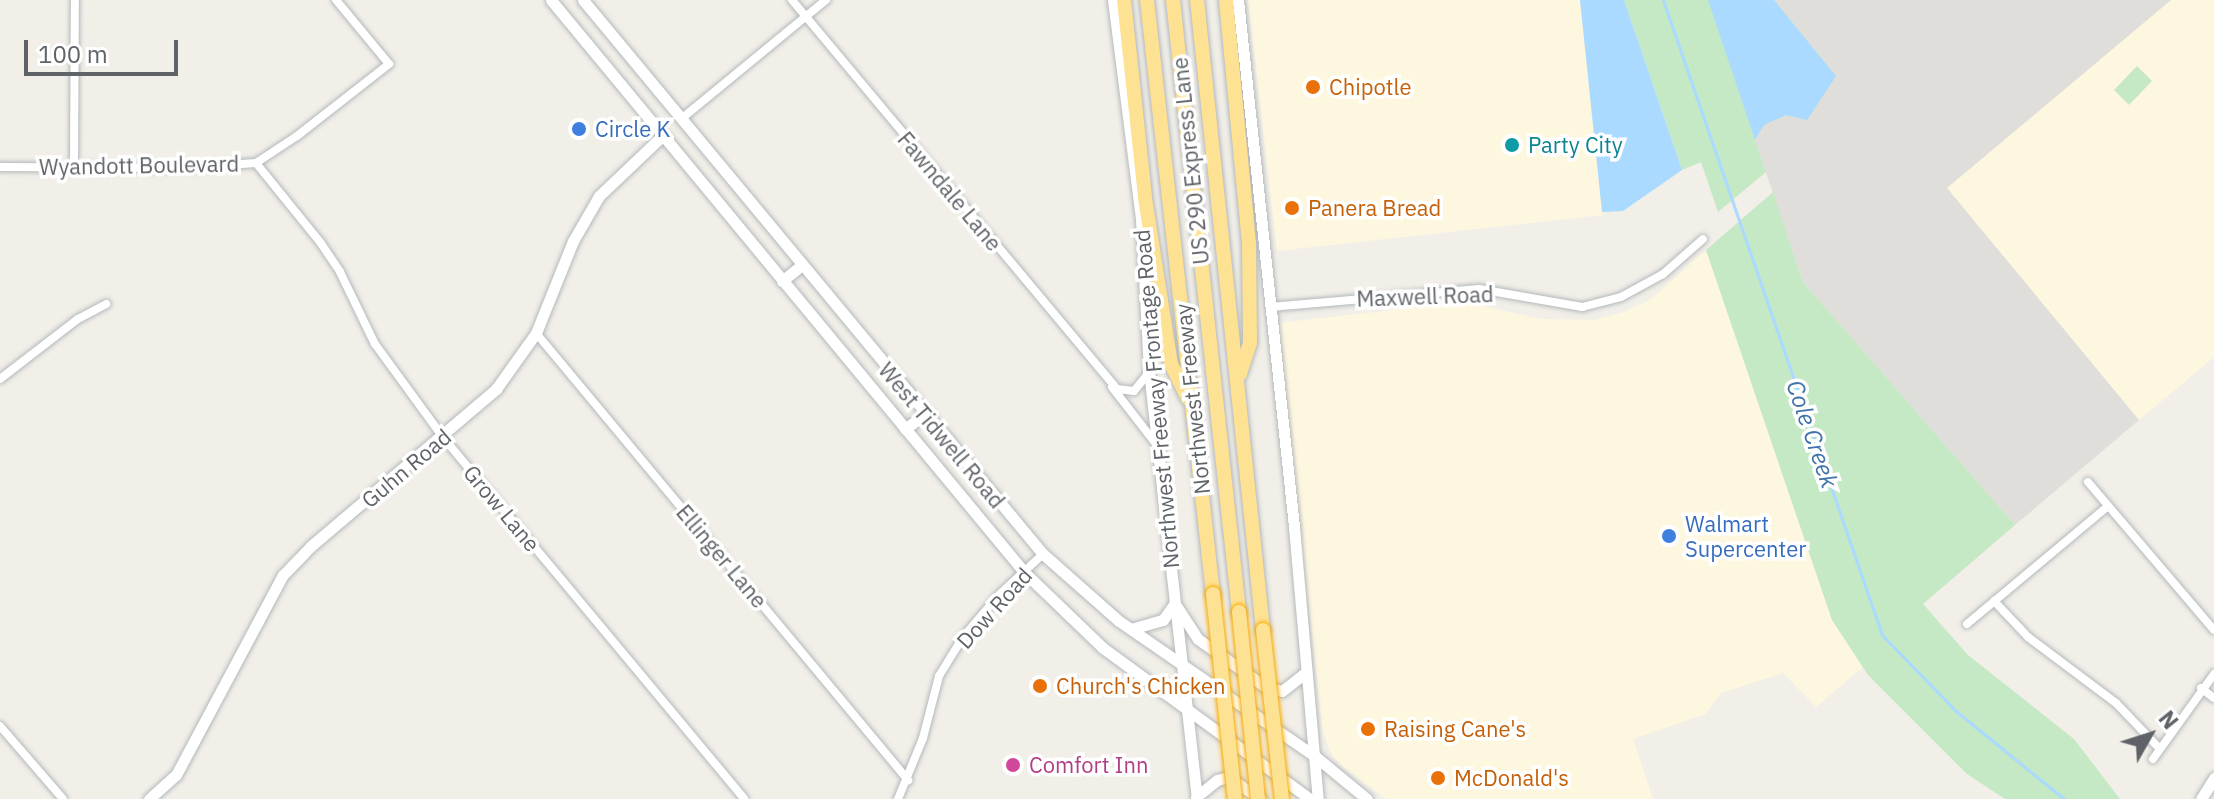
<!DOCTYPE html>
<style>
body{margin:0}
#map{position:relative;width:2214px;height:799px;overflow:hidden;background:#f1efe8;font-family:"IBM Plex Sans",sans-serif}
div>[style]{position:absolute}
.commercial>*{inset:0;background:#fef7e0}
.industrial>*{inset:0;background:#e0deda}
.green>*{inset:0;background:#c5e8c5}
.water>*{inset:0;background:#aadaff}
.stream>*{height:3px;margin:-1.5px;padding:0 1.5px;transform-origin:1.5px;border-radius:1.5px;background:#aadaff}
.roads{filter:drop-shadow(0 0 2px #b5b8bc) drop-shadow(0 0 2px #b5b8bc)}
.street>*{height:8px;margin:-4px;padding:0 4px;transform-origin:4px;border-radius:4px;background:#fff}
.secondary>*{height:11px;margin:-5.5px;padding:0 5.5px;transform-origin:5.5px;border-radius:5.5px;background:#fff}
.highway>*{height:14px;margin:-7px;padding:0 7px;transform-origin:7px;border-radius:7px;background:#fde293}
.bridges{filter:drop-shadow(0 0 2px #f9ab00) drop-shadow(0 0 2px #f9ab00)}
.highway-bridge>*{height:14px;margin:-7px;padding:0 7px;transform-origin:7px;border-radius:7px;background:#fde293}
.dots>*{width:22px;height:22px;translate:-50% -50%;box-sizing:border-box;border:4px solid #fff;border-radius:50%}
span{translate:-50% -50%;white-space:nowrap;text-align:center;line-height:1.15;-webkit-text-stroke:7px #fff;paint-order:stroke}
.food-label{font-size:22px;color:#c56008}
.left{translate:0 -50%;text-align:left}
.shop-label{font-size:22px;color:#366cbe}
.culture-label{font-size:22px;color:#0d838f}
.street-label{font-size:22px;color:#5f6368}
.hotel-label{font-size:22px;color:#b23c85}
.water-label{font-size:24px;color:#4174aa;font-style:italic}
.north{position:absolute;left:2110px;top:695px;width:80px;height:80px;-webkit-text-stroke:6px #fff;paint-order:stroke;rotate:51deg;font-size:22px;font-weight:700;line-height:32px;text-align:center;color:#5f6368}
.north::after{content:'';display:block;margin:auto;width:28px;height:36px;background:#5f6368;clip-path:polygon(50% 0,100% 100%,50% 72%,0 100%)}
.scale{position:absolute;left:24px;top:40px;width:154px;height:36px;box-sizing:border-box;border:4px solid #5f6368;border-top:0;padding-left:10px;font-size:24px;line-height:28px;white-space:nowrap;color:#5f6368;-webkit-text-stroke:6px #fff;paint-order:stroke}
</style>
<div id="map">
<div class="commercial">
<div style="clip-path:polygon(1248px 0,1580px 0,1603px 215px,1277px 251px)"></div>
<div style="clip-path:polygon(2171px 0,2214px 0,2214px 357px,2139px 420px,1947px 188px)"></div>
<div style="clip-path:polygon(1706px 250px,1832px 620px,1863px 667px,1816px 707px,1783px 673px,1721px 693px,1705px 714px,1633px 739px,1653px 799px,1386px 799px,1343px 767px,1332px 755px,1323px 733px,1277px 323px,1465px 302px,1541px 319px,1595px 320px,1624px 312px,1651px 299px)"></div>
</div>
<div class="industrial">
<div style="clip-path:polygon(1774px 0,2171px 0,1947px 188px,2139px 420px,2015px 525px,1803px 282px,1755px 140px,1764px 125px,1786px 115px,1836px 76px)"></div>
</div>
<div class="green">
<div style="clip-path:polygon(1624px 0,1774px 0,1836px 76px,1807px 120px,1786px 115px,1764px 125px,1755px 140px,1766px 172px,1718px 212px,1701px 162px,1682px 170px)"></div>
<div style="clip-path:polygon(2137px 66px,2152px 81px,2129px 105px,2114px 90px)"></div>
<div style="clip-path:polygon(1773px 192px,1803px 282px,2015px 525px,1923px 604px,1968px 655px,2074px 739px,2120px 799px,2005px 799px,1967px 774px,1868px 675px,1832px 620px,1706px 250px)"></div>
</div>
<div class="water">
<div style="clip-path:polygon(1580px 0,1624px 0,1682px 170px,1623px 211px,1602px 212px)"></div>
<div style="clip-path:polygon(1708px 0,1774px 0,1836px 76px,1807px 120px,1786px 115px,1764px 125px,1755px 140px)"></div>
</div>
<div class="stream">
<div style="left:1663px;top:0;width:672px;rotate:70.97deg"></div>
<div style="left:1882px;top:635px;width:107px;rotate:45.8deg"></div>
<div style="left:1957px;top:712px;width:138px;rotate:39.1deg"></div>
</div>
<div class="roads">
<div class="street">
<div style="left:792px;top:0;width:507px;rotate:50.12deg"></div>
<div style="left:1117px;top:389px;width:17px;rotate:7deg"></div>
<div style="left:1134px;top:391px;width:22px;rotate:-51deg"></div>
<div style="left:681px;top:119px;width:188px;rotate:-39.4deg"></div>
<div style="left:256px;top:163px;width:102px;rotate:51deg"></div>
<div style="left:320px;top:242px;width:36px;rotate:56deg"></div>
<div style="left:340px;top:272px;width:80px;rotate:64.1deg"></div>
<div style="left:375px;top:344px;width:114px;rotate:53.9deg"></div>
<div style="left:442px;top:436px;width:472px;rotate:50.2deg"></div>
<div style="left:0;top:167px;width:186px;rotate:0.3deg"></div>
<div style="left:186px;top:168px;width:70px;rotate:-4.1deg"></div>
<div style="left:256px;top:163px;width:49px;rotate:-33.4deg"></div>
<div style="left:297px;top:136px;width:117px;rotate:-38deg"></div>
<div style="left:389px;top:64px;width:83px;rotate:-129.6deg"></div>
<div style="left:74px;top:167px;width:167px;rotate:-89.7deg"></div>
<div style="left:1270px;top:307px;width:210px;rotate:-4.9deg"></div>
<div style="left:1479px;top:289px;width:105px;rotate:9.9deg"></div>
<div style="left:1582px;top:307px;width:40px;rotate:-14.4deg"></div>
<div style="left:1621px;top:297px;width:48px;rotate:-28.7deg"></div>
<div style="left:1663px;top:274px;width:53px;rotate:-41.2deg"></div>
<div style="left:536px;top:333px;width:582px;rotate:50.23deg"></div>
<div style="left:0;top:379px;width:98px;rotate:-37.6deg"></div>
<div style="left:78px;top:319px;width:32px;rotate:-28deg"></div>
<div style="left:1112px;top:387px;width:73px;rotate:52.2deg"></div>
<div style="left:2088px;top:482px;width:194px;rotate:49.6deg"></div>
<div style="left:1994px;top:601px;width:50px;rotate:46.6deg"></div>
<div style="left:2028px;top:637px;width:110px;rotate:36.9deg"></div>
<div style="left:2116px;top:703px;width:62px;rotate:46.3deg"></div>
<div style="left:1967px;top:624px;width:184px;rotate:-39.9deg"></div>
<div style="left:2201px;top:688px;width:16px;rotate:38deg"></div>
<div style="left:0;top:726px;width:96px;rotate:49.2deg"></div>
<div style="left:2153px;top:759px;width:105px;rotate:-54.3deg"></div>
<div style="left:898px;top:799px;width:66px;rotate:-67.7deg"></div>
<div style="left:923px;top:738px;width:64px;rotate:-75.5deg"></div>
<div style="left:939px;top:676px;width:46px;rotate:-58.4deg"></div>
<div style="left:963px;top:637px;width:55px;rotate:-49.4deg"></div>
<div style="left:999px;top:595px;width:60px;rotate:-43deg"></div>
</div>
<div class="secondary">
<div style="left:551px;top:0;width:742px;rotate:50.41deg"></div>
<div style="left:1024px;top:572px;width:110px;rotate:43.9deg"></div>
<div style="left:1103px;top:648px;width:256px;rotate:36.1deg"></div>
<div style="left:583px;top:0;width:720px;rotate:50.3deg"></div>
<div style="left:1043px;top:554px;width:101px;rotate:41.4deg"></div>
<div style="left:1119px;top:621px;width:239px;rotate:34.6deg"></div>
<div style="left:1316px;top:757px;width:66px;rotate:39.5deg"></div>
<div style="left:1113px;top:0;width:221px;rotate:82.7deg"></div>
<div style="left:1141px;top:219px;width:152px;rotate:87deg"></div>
<div style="left:1149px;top:371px;width:431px;rotate:83.6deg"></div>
<div style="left:1238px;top:0;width:530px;rotate:83.93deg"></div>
<div style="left:1294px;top:527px;width:273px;rotate:85deg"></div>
<div style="left:782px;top:281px;width:26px;rotate:-39deg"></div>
<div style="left:905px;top:429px;width:25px;rotate:-37deg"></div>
<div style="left:1177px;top:607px;width:38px;rotate:57deg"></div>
<div style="left:1198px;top:639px;width:85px;rotate:35.4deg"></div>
<div style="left:1267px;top:688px;width:15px;rotate:11deg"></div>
<div style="left:1282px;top:691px;width:31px;rotate:-38deg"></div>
<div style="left:1131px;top:629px;width:33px;rotate:-16deg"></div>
<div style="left:1163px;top:620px;width:19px;rotate:-55deg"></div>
<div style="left:1196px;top:797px;width:27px;rotate:-39deg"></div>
<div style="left:1217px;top:780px;width:11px;rotate:-15deg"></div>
<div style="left:1228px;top:777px;width:40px;rotate:34deg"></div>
<div style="left:149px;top:799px;width:36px;rotate:-42deg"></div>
<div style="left:176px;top:775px;width:227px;rotate:-61.9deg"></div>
<div style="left:283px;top:575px;width:40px;rotate:-46deg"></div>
<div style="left:311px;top:546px;width:243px;rotate:-40.3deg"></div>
<div style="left:496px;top:389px;width:69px;rotate:-54.5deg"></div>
<div style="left:536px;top:333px;width:99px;rotate:-68.1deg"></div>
<div style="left:573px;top:241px;width:52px;rotate:-60deg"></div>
<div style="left:599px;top:196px;width:87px;rotate:-43.6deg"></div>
<div style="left:2201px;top:799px;width:25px;rotate:-58deg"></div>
</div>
<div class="highway">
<div style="left:1124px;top:0;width:199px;rotate:83.9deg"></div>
<div style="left:1145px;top:198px;width:168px;rotate:81.1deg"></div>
<div style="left:1171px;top:364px;width:39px;rotate:64deg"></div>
<div style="left:1147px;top:0;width:598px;rotate:83.66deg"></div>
<div style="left:1173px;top:0;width:616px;rotate:83.84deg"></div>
<div style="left:1197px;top:0;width:633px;rotate:84.02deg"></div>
<div style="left:1226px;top:0;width:245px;rotate:84.6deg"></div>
<div style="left:1249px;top:244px;width:99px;rotate:89.4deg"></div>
<div style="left:1250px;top:343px;width:33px;rotate:108deg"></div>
</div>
</div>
<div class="bridges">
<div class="highway-bridge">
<div style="left:1213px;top:594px;width:206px;rotate:83.9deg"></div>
<div style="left:1239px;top:612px;width:188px;rotate:84.2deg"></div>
<div style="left:1263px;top:630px;width:170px;rotate:83.6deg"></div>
</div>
</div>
<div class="dots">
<div style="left:1313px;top:87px;background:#e8710a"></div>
<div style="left:579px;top:129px;background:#3f7fe0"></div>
<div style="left:1512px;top:145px;background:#0f9aa8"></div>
<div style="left:1292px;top:208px;background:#e8710a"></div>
<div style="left:1669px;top:536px;background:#3f7fe0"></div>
<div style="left:1040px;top:686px;background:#e8710a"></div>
<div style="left:1368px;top:729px;background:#e8710a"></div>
<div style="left:1013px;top:765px;background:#d1479c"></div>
<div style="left:1438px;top:778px;background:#e8710a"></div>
</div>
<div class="food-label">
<span class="left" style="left:1329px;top:87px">Chipotle</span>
<span class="left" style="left:1308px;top:208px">Panera Bread</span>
<span class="left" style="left:1056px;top:686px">Church's Chicken</span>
<span class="left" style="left:1384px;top:729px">Raising Cane's</span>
<span class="left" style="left:1454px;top:778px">McDonald's</span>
</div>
<div class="shop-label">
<span class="left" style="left:595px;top:129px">Circle K</span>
<span class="left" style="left:1685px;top:536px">Walmart<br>Supercenter</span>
</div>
<div class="culture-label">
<span class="left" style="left:1528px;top:145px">Party City</span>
</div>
<div class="street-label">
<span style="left:1190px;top:161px;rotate:-96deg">US 290 Express Lane</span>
<span style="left:139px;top:165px;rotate:-1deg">Wyandott Boulevard</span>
<span style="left:950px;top:191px;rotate:50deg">Fawndale Lane</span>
<span style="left:1425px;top:296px;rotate:-2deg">Maxwell Road</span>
<span style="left:1156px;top:399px;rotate:-95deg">Northwest Freeway Frontage Road</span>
<span style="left:1192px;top:399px;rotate:-96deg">Northwest Freeway</span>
<span style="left:942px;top:435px;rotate:50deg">West Tidwell Road</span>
<span style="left:406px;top:468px;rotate:-40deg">Guhn Road</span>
<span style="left:502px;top:508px;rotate:50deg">Grow Lane</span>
<span style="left:722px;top:556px;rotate:50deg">Ellinger Lane</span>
<span style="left:994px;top:608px;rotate:-48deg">Dow Road</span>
</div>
<div class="hotel-label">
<span class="left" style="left:1029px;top:765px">Comfort Inn</span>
</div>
<div class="water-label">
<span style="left:1812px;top:434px;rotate:71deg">Cole Creek</span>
</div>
<div class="north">N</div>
<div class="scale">100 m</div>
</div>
